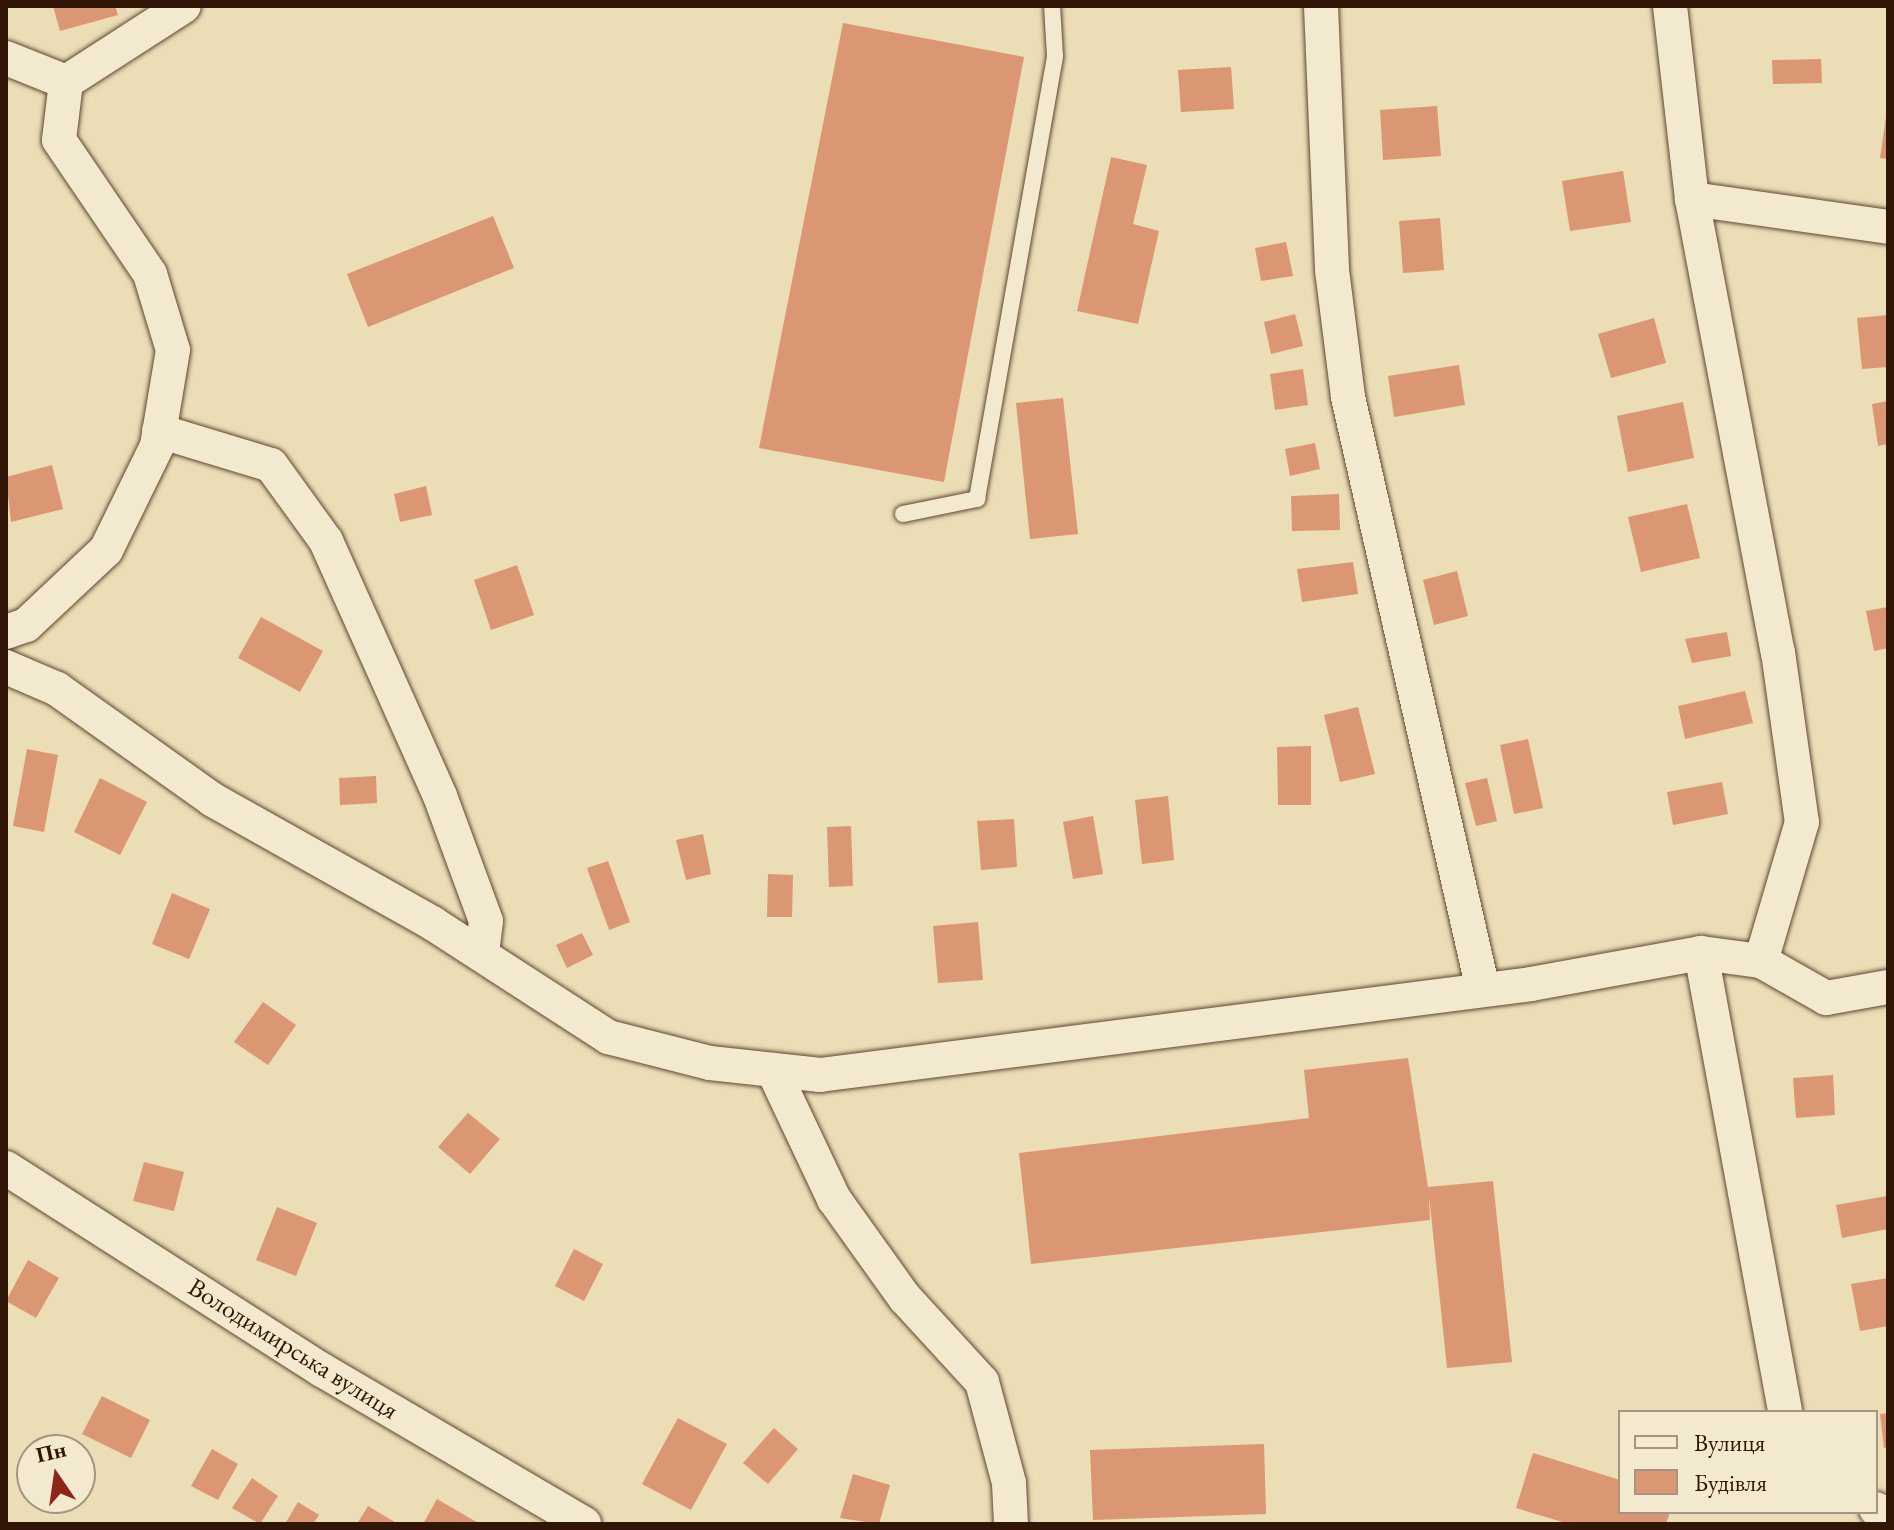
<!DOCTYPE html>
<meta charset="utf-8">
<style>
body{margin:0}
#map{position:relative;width:1894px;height:1530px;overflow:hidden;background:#ebddb5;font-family:"EB Garamond",serif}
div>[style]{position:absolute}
.building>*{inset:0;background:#db9674}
.roads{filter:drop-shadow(0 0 2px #604732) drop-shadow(0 0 2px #604732)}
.lane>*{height:16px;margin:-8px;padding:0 8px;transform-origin:8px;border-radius:8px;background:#f2e9cf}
.street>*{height:34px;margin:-17px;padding:0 17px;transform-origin:17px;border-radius:17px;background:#f2e9cf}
span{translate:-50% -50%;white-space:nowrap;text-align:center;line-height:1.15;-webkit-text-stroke:6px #f2e9cf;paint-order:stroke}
.street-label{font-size:26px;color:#311507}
.frame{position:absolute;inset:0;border:8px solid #311507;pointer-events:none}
.legend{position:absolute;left:1618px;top:1410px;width:260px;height:104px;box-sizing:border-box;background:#f2e9cf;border:2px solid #a5947f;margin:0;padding:10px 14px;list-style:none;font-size:24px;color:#311507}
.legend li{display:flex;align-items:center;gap:16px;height:40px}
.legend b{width:40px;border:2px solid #a5947f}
.north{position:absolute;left:16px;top:1434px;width:80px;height:80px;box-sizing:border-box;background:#f2e9cf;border:2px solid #a5947f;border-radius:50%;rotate:347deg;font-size:22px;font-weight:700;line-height:32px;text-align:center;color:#311507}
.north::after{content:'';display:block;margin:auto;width:28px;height:36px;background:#8f2418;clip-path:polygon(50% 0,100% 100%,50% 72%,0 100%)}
</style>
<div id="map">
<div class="building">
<div style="clip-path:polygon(53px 6px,115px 6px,118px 15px,60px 31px)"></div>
<div style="clip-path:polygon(843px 23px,1024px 57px,944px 482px,759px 448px)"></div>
<div style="clip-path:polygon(1821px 59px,1822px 83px,1773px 84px,1772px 60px)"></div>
<div style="clip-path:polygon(1231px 67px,1234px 109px,1181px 112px,1178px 70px)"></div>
<div style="clip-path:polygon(1437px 106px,1441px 156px,1383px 160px,1380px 110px)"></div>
<div style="clip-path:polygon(1886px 117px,1888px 117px,1888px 159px,1880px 158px)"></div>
<div style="clip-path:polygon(1111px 157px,1147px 165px,1133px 224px,1159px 231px,1138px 324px,1077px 311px)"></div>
<div style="clip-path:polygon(1623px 171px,1631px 222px,1570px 231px,1562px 181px)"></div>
<div style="clip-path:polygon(493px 216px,514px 268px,368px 327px,347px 274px)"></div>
<div style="clip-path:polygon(1440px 218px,1444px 270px,1403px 273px,1399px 221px)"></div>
<div style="clip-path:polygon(1286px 242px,1293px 276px,1261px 281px,1255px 248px)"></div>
<div style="clip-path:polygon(1295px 314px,1303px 346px,1271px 354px,1264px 322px)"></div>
<div style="clip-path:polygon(1888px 315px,1888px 367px,1862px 369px,1857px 318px)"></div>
<div style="clip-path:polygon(1654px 318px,1666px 363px,1611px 378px,1598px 334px)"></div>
<div style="clip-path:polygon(1459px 365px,1465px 405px,1394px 417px,1388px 376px)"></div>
<div style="clip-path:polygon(1303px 369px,1308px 405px,1275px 410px,1270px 374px)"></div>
<div style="clip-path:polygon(1063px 398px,1078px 534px,1030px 539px,1016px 403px)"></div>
<div style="clip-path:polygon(1888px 401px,1888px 444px,1878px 446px,1872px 404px)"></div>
<div style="clip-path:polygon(1683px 402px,1694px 458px,1628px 472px,1617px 416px)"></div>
<div style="clip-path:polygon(1315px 443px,1320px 469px,1290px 476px,1285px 449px)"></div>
<div style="clip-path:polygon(52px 465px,63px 509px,11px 522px,6px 477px)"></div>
<div style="clip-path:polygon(426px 486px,432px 515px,400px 522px,394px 494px)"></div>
<div style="clip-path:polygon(1339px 494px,1340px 530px,1292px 531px,1291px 496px)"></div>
<div style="clip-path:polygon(1687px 504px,1700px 558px,1641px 572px,1628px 517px)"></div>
<div style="clip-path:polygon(1353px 562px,1358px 594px,1302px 602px,1297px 569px)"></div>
<div style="clip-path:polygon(517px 565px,534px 615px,491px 630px,474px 580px)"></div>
<div style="clip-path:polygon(1457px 571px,1468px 616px,1434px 625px,1423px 580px)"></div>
<div style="clip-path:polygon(1888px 607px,1888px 648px,1874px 651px,1866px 611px)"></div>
<div style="clip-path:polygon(261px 617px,323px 651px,300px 692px,238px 658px)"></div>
<div style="clip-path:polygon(1727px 632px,1731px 656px,1692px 663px,1685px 639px)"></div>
<div style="clip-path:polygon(1745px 691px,1753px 723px,1685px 739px,1678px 706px)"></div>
<div style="clip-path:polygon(1358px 707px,1375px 774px,1340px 782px,1324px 715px)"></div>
<div style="clip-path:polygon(1528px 739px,1543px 808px,1514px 814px,1500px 745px)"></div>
<div style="clip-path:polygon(1311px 746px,1311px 805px,1278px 805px,1277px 747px)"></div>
<div style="clip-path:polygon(27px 749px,58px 755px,44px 832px,13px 826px)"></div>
<div style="clip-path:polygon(376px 776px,377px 803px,340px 805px,339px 778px)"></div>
<div style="clip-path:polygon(100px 778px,147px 802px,120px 855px,74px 832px)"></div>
<div style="clip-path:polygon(1487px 778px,1497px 821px,1476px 826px,1465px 783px)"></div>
<div style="clip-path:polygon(1722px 782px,1728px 814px,1673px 825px,1667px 792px)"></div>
<div style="clip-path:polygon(1168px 796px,1174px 860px,1142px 864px,1135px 800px)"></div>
<div style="clip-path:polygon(1093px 816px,1103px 874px,1073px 879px,1063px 822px)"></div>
<div style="clip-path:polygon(1014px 819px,1017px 867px,981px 870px,977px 821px)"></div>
<div style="clip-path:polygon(851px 826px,853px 886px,829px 887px,827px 827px)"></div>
<div style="clip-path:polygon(703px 834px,711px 874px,686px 880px,676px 840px)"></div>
<div style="clip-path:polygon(608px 861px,630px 922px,609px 930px,587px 868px)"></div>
<div style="clip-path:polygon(768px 874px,793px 875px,792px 917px,767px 917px)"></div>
<div style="clip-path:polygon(172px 893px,210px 909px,189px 959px,152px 944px)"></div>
<div style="clip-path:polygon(978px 922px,983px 980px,938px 983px,933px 926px)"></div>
<div style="clip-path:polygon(582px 933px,593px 955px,567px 968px,556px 945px)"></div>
<div style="clip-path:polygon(263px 1002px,296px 1025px,268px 1065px,234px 1042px)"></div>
<div style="clip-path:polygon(1408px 1058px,1428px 1187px,1493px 1181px,1512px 1362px,1447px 1368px,1429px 1195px,1430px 1220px,1031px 1264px,1019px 1153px,1309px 1118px,1304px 1070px)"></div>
<div style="clip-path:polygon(1833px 1075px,1835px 1115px,1796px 1118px,1793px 1078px)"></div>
<div style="clip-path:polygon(468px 1113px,500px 1139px,470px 1174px,438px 1147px)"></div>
<div style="clip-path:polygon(144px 1162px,184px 1172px,174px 1211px,133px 1201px)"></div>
<div style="clip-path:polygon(1887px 1196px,1888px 1229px,1842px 1238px,1836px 1205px)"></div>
<div style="clip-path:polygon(277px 1207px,317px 1223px,296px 1276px,256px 1260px)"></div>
<div style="clip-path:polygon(574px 1249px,603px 1264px,584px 1301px,555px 1286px)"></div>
<div style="clip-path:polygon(28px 1260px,59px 1278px,36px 1318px,6px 1301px)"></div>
<div style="clip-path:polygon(1888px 1278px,1888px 1326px,1860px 1331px,1851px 1284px)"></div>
<div style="clip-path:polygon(102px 1396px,150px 1420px,131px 1458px,82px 1434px)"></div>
<div style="clip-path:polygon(1888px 1413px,1888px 1447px,1884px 1448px,1880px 1414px)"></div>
<div style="clip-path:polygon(678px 1418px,727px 1444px,691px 1510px,642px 1484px)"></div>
<div style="clip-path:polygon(774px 1428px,798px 1449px,768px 1484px,743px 1463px)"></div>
<div style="clip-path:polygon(1264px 1444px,1266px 1514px,1093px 1520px,1090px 1450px)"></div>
<div style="clip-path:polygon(212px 1449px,238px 1464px,218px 1500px,191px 1486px)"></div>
<div style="clip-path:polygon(1533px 1453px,1620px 1480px,1620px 1512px,1670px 1512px,1666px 1524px,1569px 1524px,1516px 1508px)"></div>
<div style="clip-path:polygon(853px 1474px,890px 1485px,879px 1524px,840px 1518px)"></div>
<div style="clip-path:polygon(252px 1478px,278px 1496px,260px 1524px,232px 1508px)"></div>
<div style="clip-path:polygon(437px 1499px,480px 1524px,423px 1524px)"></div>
<div style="clip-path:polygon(298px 1502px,319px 1515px,313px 1524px,285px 1524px)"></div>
<div style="clip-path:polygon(368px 1506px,398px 1524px,357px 1524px)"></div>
</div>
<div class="roads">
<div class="lane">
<div style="left:903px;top:514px;width:76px;rotate:-11.5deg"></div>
<div style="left:977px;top:499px;width:450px;rotate:-80deg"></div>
<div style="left:1055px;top:56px;width:50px;rotate:-93.4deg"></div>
</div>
<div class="street">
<div style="left:1321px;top:6px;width:264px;rotate:87.6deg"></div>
<div style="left:1332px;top:270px;width:128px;rotate:82.8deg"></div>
<div style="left:1348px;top:397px;width:608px;rotate:77.17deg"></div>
<div style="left:1670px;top:6px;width:194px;rotate:83.5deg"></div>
<div style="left:1692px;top:199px;width:461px;rotate:79.3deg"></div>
<div style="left:1778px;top:652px;width:172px;rotate:82deg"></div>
<div style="left:1802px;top:822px;width:145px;rotate:106.4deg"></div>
<div style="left:1761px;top:961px;width:75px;rotate:29.6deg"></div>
<div style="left:1826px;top:998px;width:63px;rotate:-10.1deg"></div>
<div style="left:6px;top:58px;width:65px;rotate:21.8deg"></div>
<div style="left:66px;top:82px;width:58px;rotate:96.9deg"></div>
<div style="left:59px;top:140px;width:162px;rotate:55.8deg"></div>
<div style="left:150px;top:274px;width:79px;rotate:73.2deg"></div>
<div style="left:173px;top:350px;width:97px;rotate:99.5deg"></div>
<div style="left:157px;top:446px;width:116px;rotate:116.1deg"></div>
<div style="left:106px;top:550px;width:110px;rotate:136.8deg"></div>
<div style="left:26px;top:625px;width:21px;rotate:161deg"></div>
<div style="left:66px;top:82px;width:140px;rotate:-32.8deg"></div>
<div style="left:1692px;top:199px;width:198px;rotate:8.1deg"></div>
<div style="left:159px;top:431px;width:117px;rotate:16.9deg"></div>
<div style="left:271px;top:465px;width:94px;rotate:54.1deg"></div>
<div style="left:326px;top:541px;width:279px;rotate:65.9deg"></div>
<div style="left:440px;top:796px;width:133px;rotate:69.8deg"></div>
<div style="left:486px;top:921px;width:34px;rotate:97deg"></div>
<div style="left:6px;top:667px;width:56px;rotate:23.3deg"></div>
<div style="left:57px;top:689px;width:191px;rotate:35.4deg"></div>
<div style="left:213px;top:800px;width:251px;rotate:29.3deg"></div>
<div style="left:432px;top:923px;width:210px;rotate:32.9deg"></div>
<div style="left:608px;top:1037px;width:105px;rotate:14.3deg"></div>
<div style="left:710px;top:1063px;width:111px;rotate:6.2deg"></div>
<div style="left:820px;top:1075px;width:717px;rotate:-7.29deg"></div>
<div style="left:1531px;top:984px;width:173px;rotate:-10.3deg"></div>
<div style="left:1701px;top:953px;width:61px;rotate:7.6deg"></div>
<div style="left:1701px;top:953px;width:467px;rotate:79.6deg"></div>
<div style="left:773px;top:1070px;width:143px;rotate:64.7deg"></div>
<div style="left:834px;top:1199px;width:122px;rotate:54.4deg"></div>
<div style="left:905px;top:1298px;width:114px;rotate:47.5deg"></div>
<div style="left:982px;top:1382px;width:105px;rotate:75deg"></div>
<div style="left:1009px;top:1483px;width:41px;rotate:87.2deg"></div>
<div style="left:6px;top:1168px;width:375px;rotate:32.6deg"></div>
<div style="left:322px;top:1370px;width:304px;rotate:30.4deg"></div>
<div style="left:1876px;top:1509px;width:13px;rotate:27deg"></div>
</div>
</div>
<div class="street-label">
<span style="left:293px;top:1349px;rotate:32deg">Володимирська вулиця</span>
</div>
<div class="frame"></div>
<ul class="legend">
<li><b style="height:10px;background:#f2e9cf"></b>Вулиця</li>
<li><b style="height:22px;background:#db9674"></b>Будівля</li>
</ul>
<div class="north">Пн</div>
</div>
